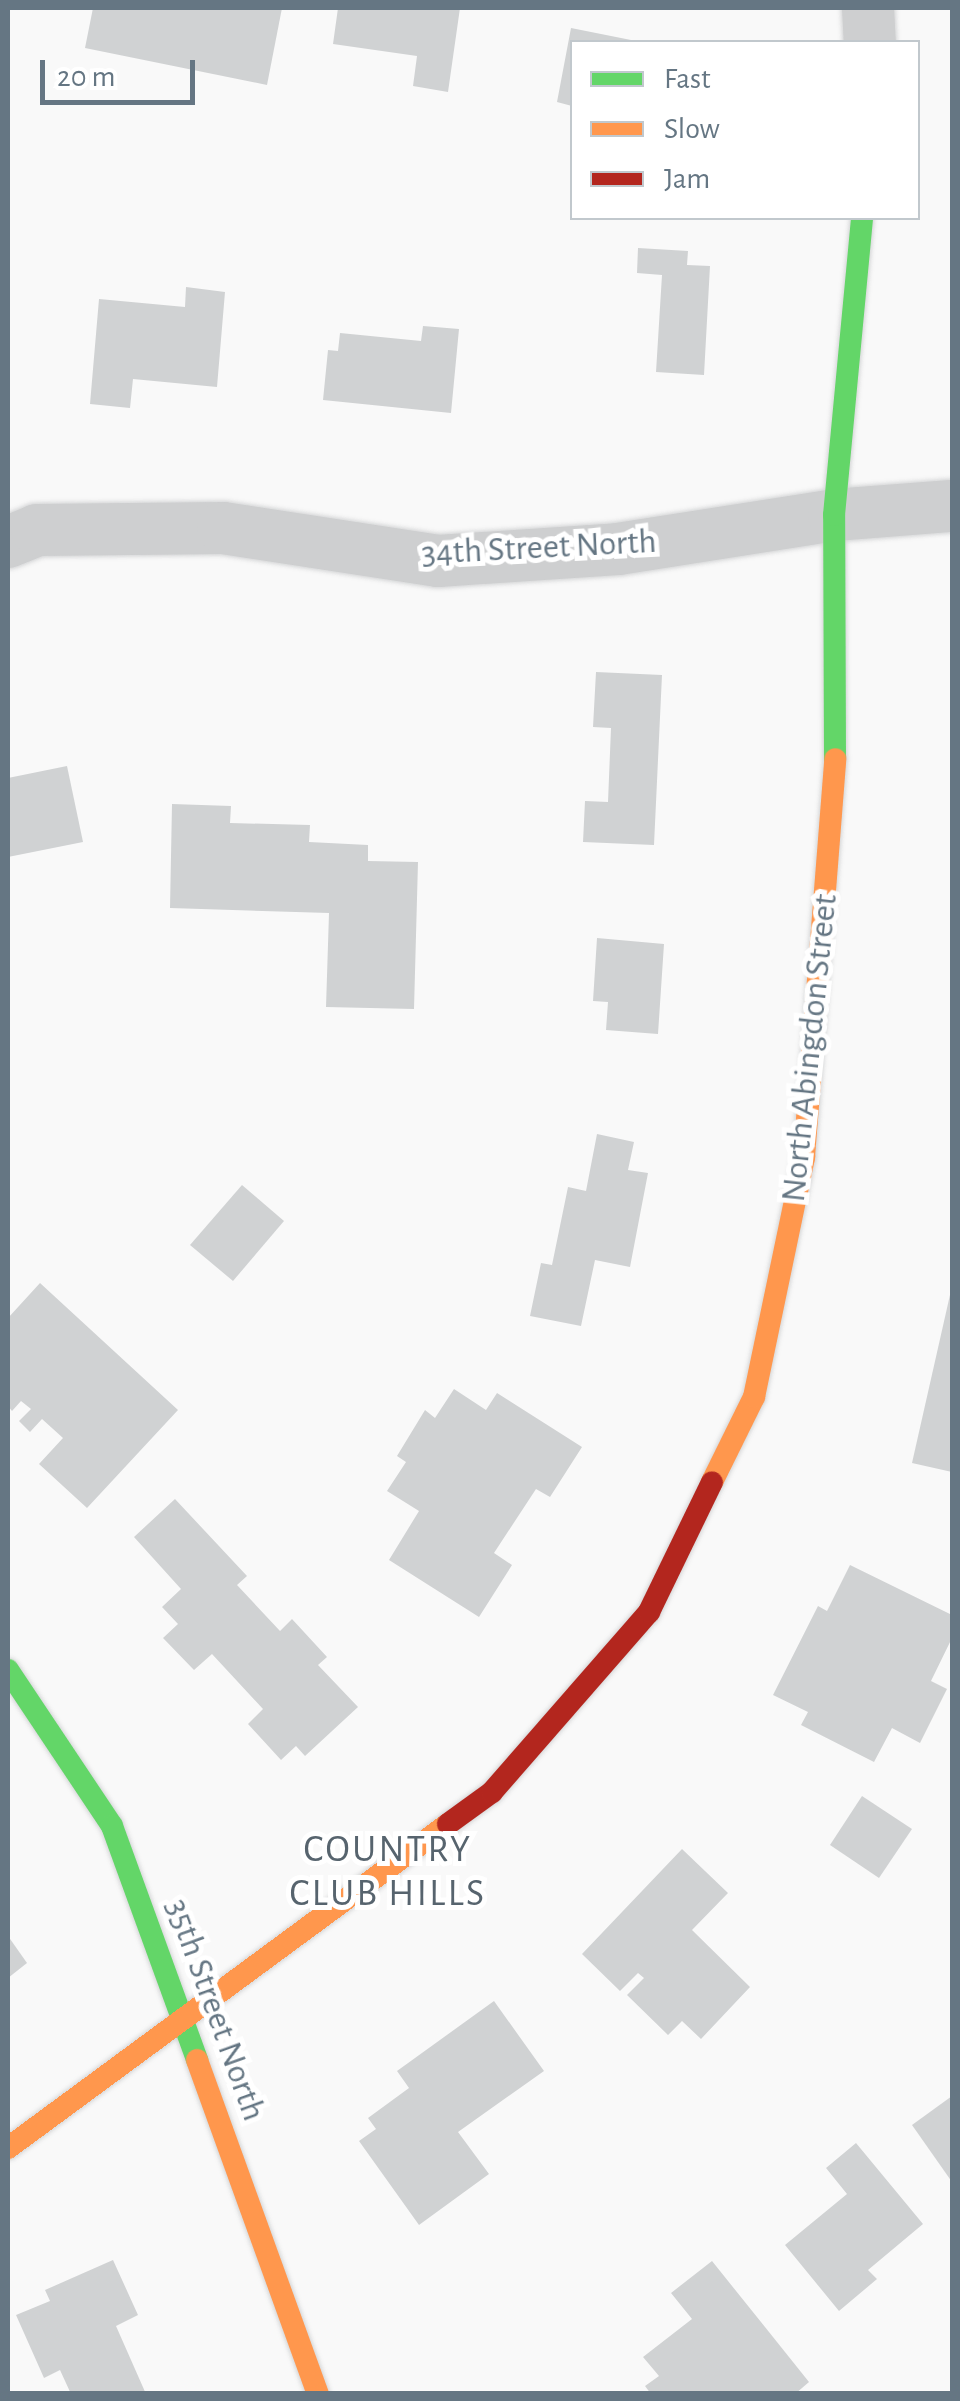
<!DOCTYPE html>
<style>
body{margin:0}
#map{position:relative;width:960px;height:2401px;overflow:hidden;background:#f9f9f9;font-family:"Alegreya Sans",sans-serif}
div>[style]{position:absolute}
.building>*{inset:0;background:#d0d2d3}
.roads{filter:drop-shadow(0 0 2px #d5d6d7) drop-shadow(0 0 2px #d5d6d7)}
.street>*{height:52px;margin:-26px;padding:0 26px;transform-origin:26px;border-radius:26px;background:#cecfd0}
.fast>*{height:22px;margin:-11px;padding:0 11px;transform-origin:11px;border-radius:11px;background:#63d668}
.slow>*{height:22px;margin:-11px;padding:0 11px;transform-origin:11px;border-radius:11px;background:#ff974d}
.jam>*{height:22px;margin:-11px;padding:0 11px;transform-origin:11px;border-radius:11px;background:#b3261e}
span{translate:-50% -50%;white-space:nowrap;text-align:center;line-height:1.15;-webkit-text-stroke:10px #fff;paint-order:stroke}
.street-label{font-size:35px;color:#657683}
.neighbourhood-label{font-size:38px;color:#57646e;letter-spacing:2.5px}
.frame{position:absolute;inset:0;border:10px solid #657683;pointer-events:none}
.legend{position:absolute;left:570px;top:40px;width:350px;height:180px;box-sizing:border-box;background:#fff;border:2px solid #c1c8cd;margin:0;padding:12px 18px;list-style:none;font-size:30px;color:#657683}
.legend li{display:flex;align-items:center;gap:20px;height:50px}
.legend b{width:50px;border:2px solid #c1c8cd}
.scale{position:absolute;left:40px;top:60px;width:155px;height:45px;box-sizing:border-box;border:5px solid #657683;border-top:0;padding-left:12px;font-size:30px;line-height:35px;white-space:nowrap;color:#657683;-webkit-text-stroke:8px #fff;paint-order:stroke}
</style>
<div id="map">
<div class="building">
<div style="clip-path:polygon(93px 8px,282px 8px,267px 85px,85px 48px)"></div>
<div style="clip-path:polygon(338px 8px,460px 8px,448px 92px,413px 86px,417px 56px,333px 44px)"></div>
<div style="clip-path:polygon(571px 28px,636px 41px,572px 42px,572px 106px,557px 102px)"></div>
<div style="clip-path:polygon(638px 248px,688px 251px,687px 265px,710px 266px,704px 375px,656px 372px,662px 275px,637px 273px)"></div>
<div style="clip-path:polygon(186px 287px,225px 292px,217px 387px,133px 379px,130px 408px,90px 404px,99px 299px,185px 307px)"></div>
<div style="clip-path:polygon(423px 326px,459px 329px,451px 413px,323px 400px,328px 350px,338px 351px,340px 333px,421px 341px)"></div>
<div style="clip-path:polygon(596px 672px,662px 675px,654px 845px,583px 842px,585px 801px,608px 802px,611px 728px,593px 727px)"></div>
<div style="clip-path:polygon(67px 766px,83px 842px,8px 857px,8px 778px)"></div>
<div style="clip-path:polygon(172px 804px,231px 806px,230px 823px,310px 825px,309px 842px,368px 845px,368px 861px,418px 862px,414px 1009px,326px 1007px,329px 913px,170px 908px)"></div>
<div style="clip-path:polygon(597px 938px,664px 944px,658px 1034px,606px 1030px,608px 1002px,593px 1001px)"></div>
<div style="clip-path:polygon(597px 1134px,634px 1142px,628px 1170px,648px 1173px,630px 1267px,595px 1260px,581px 1326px,530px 1316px,541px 1263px,552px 1265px,568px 1187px,586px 1191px)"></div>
<div style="clip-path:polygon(242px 1185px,284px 1221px,233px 1281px,190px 1245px)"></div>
<div style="clip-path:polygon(40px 1283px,178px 1410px,87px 1508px,39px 1464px,63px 1438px,42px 1419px,30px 1432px,19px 1421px,31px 1409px,21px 1401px,12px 1411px,8px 1406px,8px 1318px)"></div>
<div style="clip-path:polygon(952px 1286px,952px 1472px,912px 1463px)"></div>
<div style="clip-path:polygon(454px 1389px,486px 1410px,497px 1393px,582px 1447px,550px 1497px,536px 1489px,494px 1553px,512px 1565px,479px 1617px,389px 1560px,419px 1511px,387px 1491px,406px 1462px,397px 1456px,425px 1410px,435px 1418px)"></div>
<div style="clip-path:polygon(175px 1499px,247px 1576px,237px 1585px,280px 1631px,292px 1619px,327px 1657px,318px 1665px,358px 1707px,305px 1756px,296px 1746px,281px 1760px,248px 1724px,263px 1709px,212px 1654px,194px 1670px,163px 1638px,178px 1624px,162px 1607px,181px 1589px,134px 1537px)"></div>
<div style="clip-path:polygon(850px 1565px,952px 1615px,952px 1638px,931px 1681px,947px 1689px,920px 1743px,892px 1728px,874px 1762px,801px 1725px,808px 1712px,773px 1695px,818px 1606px,827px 1611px)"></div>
<div style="clip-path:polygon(862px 1796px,912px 1829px,879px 1878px,830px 1845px)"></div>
<div style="clip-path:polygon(682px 1849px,728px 1893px,692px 1930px,750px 1987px,701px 2039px,682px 2021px,668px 2035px,627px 1995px,644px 1978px,638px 1973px,620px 1991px,582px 1954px)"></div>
<div style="clip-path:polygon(8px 1936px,27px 1963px,8px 1978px)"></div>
<div style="clip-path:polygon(494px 2001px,544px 2071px,458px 2132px,489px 2174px,419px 2225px,359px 2141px,376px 2129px,368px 2118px,409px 2088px,397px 2071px)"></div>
<div style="clip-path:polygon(952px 2096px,952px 2182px,912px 2125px)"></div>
<div style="clip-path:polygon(856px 2143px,923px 2224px,868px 2270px,877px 2279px,839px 2311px,785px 2245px,847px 2194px,826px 2168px)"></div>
<div style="clip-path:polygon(113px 2260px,138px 2315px,116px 2326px,146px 2394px,71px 2394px,60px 2370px,44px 2378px,16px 2315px,50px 2301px,45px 2290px)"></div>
<div style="clip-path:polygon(712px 2261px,809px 2382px,795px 2394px,651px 2394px,645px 2386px,659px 2376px,643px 2357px,692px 2319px,671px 2293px)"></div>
</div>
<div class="roads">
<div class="street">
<div style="left:868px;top:8px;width:34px;rotate:87deg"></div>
<div style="left:8px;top:542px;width:31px;rotate:-22deg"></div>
<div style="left:37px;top:530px;width:186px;rotate:-0.6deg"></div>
<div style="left:223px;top:528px;width:218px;rotate:8.7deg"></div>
<div style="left:438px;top:561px;width:180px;rotate:-3.8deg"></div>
<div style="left:618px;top:549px;width:219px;rotate:-8.9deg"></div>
<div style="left:834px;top:515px;width:118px;rotate:-4.4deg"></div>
</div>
<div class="fast">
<div style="left:835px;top:759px;width:244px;rotate:-90.2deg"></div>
<div style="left:834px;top:515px;width:298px;rotate:-84.6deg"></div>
<div style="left:8px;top:1670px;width:187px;rotate:56.3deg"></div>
<div style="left:112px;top:1826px;width:249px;rotate:70deg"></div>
</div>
<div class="slow">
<div style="left:712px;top:1482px;width:95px;rotate:-63.7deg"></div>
<div style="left:754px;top:1397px;width:245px;rotate:-78.2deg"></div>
<div style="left:804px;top:1157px;width:399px;rotate:-85.5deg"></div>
<div style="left:197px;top:2060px;width:355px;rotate:70.1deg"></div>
<div style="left:8px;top:2148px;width:546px;rotate:-36.37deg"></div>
</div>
<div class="jam">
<div style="left:448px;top:1824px;width:54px;rotate:-36deg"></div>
<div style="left:492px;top:1792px;width:239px;rotate:-48.9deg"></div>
<div style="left:649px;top:1612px;width:144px;rotate:-64.1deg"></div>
</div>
</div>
<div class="street-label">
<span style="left:539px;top:548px;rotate:-3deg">34th Street North</span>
<span style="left:810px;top:1048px;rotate:-84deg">North Abingdon Street</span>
<span style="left:215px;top:2010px;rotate:70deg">35th Street North</span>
</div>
<div class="neighbourhood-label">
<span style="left:388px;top:1873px">COUNTRY<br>CLUB HILLS</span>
</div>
<div class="frame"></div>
<ul class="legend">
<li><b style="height:12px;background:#63d668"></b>Fast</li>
<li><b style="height:12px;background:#ff974d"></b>Slow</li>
<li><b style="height:12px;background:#b3261e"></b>Jam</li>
</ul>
<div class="scale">20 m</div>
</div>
